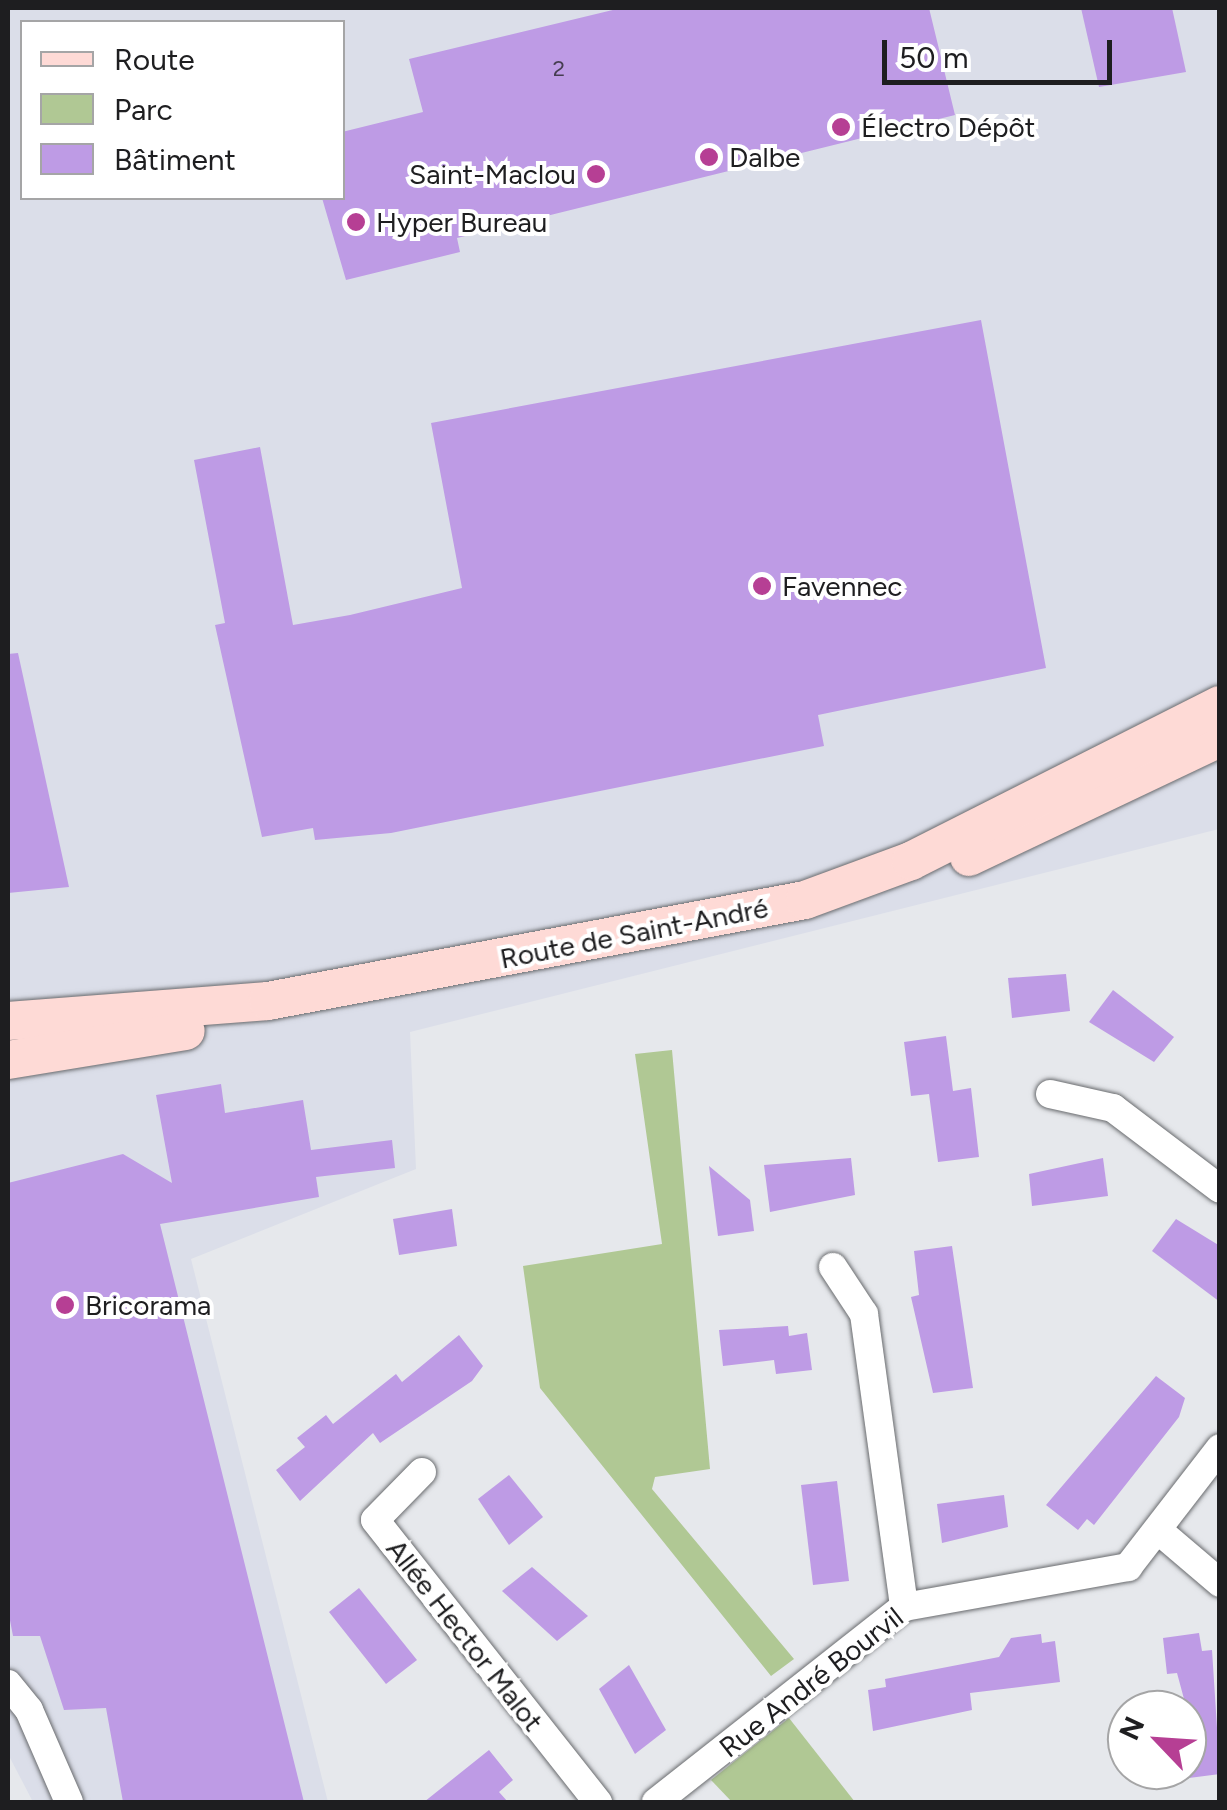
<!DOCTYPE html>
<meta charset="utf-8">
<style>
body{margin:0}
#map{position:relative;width:1227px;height:1810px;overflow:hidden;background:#e6e8ec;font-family:Figtree,sans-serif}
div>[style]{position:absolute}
.built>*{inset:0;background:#dbdee9}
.green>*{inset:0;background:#b0c894}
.building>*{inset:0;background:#be9be5}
.roads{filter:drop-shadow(0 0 2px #696b6e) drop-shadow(0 0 2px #696b6e)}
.street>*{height:28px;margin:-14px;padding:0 14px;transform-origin:14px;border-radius:14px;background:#fff}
.secondary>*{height:38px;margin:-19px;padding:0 19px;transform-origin:19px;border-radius:19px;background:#fedad6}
.dots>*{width:28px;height:28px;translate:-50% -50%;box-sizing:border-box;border:5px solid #fff;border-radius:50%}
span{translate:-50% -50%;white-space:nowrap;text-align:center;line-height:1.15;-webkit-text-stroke:8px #fff;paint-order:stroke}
.number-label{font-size:22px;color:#463d51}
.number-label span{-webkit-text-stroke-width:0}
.poi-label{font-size:28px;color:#1e1e20}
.left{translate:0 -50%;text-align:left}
.right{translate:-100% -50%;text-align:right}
.street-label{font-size:28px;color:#1e1e20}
.frame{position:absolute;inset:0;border:10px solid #1e1e20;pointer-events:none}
.legend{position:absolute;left:20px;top:20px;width:325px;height:180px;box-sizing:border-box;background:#fff;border:2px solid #a5a5a6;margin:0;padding:12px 18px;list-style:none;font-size:30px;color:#1e1e20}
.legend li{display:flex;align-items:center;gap:20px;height:50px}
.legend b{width:50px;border:2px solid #a5a5a6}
.north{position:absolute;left:1107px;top:1690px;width:100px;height:100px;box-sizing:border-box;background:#fff;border:2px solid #a5a5a6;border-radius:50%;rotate:295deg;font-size:28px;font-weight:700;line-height:40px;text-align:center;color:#1e1e20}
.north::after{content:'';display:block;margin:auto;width:35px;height:45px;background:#b63f94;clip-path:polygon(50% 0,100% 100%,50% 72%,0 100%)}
.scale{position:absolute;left:882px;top:40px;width:230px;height:45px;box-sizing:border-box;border:5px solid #1e1e20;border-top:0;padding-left:12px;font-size:30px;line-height:35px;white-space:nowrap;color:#1e1e20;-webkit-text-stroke:8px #fff;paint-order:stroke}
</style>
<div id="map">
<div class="built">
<div style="clip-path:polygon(evenodd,8px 8px,1219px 8px,1219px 829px,410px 1032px,416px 1169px,191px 1259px,328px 1802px,33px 1802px,8px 1754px,8px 8px,22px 22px,342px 22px,342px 198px,22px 198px,22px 22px)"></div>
</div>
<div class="green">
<div style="clip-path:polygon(672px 1050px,710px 1469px,655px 1477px,652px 1489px,794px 1659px,771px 1676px,540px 1388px,523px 1266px,662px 1244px,635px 1054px)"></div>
<div style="clip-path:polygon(789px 1718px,855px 1802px,732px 1802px,711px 1780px)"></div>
</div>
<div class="building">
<div style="clip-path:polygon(621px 8px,929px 8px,955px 115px,457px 238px,460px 252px,346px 280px,322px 198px,342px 198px,342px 132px,423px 112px,409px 59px)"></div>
<div style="clip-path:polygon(1081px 8px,1172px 8px,1186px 72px,1099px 87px)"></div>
<div style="clip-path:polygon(981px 320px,1046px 668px,818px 715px,824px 746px,391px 833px,315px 840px,313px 828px,262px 837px,215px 625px,225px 623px,194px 460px,260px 447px,293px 625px,350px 615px,462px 588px,431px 423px)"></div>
<div style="clip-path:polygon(18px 653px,69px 887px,8px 893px,8px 654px)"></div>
<div style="clip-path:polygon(1066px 974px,1070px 1011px,1012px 1018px,1008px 978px)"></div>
<div style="clip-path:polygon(1113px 990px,1174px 1037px,1154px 1062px,1089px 1022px)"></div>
<div style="clip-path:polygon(946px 1036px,953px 1091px,971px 1088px,979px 1157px,938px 1162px,929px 1094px,911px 1096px,904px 1042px)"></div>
<div style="clip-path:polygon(221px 1084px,225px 1113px,303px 1100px,311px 1150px,392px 1140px,395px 1168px,316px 1177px,319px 1197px,160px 1224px,304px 1802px,123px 1802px,106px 1708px,64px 1710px,40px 1636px,13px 1636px,8px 1610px,8px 1183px,123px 1154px,172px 1183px,156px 1095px)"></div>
<div style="clip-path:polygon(851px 1158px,855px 1195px,770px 1212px,764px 1165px)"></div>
<div style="clip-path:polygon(1103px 1158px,1108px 1196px,1032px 1206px,1029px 1174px)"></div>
<div style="clip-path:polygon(709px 1166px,750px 1200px,754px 1231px,718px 1236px)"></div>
<div style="clip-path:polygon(452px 1209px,457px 1246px,399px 1255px,393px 1219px)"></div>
<div style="clip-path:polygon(1176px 1219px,1220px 1246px,1220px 1302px,1152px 1251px)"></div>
<div style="clip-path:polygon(952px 1246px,973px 1388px,933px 1393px,911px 1297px,919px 1295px,914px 1251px)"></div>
<div style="clip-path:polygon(788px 1326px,789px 1336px,807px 1333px,812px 1370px,776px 1374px,774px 1360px,723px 1366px,719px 1330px)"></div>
<div style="clip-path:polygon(459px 1335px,483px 1366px,472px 1381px,380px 1443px,373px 1433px,300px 1501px,276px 1470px,305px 1447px,297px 1438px,326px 1415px,333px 1424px,396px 1374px,402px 1382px)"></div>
<div style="clip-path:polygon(1156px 1376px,1185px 1398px,1179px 1417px,1094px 1525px,1087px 1519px,1078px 1530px,1046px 1505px)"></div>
<div style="clip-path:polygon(509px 1475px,543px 1517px,509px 1545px,478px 1499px)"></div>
<div style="clip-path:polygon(837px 1481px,849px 1581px,813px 1585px,801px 1485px)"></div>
<div style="clip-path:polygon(1004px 1495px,1008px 1527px,942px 1543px,937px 1504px)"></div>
<div style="clip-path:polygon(532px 1567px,588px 1616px,557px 1641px,502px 1591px)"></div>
<div style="clip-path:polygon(359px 1588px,417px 1660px,386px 1684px,329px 1612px)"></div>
<div style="clip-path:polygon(1199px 1633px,1202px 1651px,1212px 1650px,1220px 1774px,1189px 1778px,1187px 1710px,1177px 1673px,1167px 1674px,1163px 1638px)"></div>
<div style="clip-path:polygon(1041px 1634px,1042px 1643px,1055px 1641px,1060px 1682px,970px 1693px,972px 1710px,873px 1731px,868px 1690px,886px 1687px,885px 1679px,999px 1657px,1011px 1638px)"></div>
<div style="clip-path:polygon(629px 1665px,666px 1730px,635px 1754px,599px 1689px)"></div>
<div style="clip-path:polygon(489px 1750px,513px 1780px,499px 1792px,508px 1802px,424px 1802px)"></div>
</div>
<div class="roads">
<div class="street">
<div style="left:1050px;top:1094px;width:65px;rotate:12.5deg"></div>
<div style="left:1113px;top:1108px;width:134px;rotate:37.1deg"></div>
<div style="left:833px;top:1267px;width:56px;rotate:56.6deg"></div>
<div style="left:864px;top:1314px;width:296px;rotate:82.2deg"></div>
<div style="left:422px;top:1472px;width:67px;rotate:134.4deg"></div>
<div style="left:375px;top:1520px;width:360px;rotate:51.7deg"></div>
<div style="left:1159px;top:1531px;width:80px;rotate:40.4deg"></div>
<div style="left:8px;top:1684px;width:33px;rotate:51deg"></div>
<div style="left:29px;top:1710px;width:100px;rotate:66.5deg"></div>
<div style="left:656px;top:1802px;width:315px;rotate:-38.2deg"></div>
<div style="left:904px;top:1607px;width:228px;rotate:-10.1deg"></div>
<div style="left:1128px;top:1567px;width:150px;rotate:-52.3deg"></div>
</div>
<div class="secondary">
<div style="left:969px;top:857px;width:278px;rotate:-25.4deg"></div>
<div style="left:8px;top:1021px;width:261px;rotate:-4.4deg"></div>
<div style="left:268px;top:1001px;width:546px;rotate:-10.65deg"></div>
<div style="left:805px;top:900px;width:113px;rotate:-20.2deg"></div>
<div style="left:911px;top:861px;width:346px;rotate:-26.8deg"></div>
<div style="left:8px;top:1060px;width:180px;rotate:-9.3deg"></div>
</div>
</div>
<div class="dots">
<div style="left:841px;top:127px;background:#b63f94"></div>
<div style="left:709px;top:157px;background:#b63f94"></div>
<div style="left:596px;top:174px;background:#b63f94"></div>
<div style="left:356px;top:222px;background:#b63f94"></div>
<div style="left:762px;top:586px;background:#b63f94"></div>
<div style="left:65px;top:1305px;background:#b63f94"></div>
</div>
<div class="number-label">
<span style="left:559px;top:69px">2</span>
</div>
<div class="poi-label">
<span class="left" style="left:861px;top:127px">Électro Dépôt</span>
<span class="left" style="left:729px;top:157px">Dalbe</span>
<span class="right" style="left:576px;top:174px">Saint-Maclou</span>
<span class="left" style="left:376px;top:222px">Hyper Bureau</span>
<span class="left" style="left:782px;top:586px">Favennec</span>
<span class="left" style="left:85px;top:1305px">Bricorama</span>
</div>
<div class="street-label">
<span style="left:634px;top:933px;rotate:-11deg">Route de Saint-André</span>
<span style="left:465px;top:1635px;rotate:52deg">Allée Hector Malot</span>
<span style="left:811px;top:1682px;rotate:-38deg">Rue André Bourvil</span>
</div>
<div class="frame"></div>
<ul class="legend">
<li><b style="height:12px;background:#fedad6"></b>Route</li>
<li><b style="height:28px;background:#b0c894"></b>Parc</li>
<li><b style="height:28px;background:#be9be5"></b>Bâtiment</li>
</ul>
<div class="north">N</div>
<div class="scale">50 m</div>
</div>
